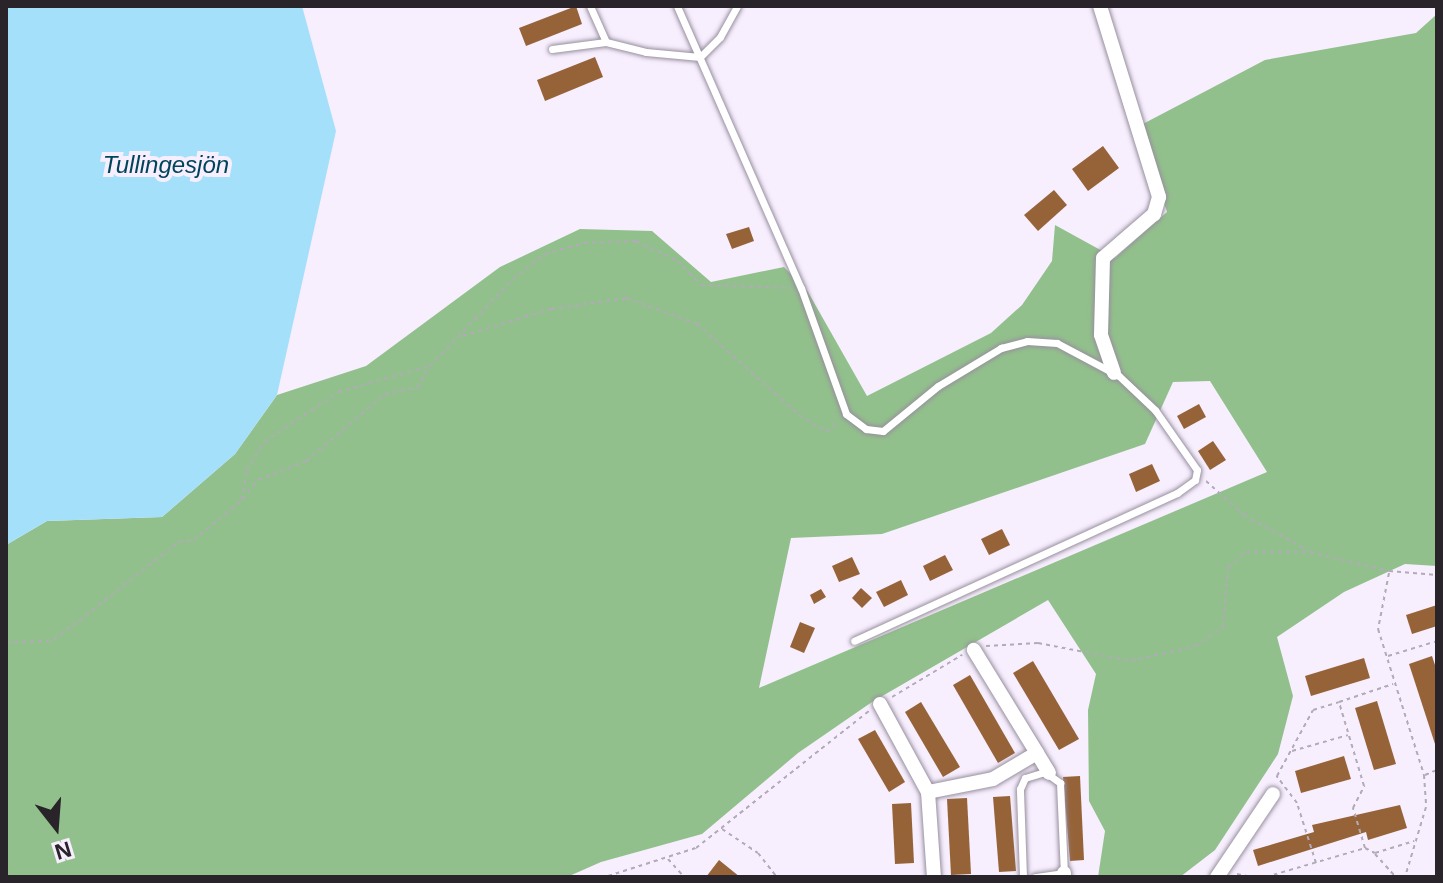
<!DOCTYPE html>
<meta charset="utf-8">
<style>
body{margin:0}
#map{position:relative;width:1443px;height:883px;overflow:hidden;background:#f7eefe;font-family:Arial,sans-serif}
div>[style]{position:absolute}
.forest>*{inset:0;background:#92c08c}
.water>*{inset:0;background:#a5e0fa}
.building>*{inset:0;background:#966339}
.path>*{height:2px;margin-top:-1px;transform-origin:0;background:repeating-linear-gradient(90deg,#b1aab7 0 4px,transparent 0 8px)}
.roads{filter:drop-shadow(0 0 2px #978f9e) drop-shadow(0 0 2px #978f9e)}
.lane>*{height:7px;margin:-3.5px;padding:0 3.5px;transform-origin:3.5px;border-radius:3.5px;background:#fff}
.street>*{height:14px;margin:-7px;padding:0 7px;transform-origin:7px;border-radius:7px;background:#fff}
span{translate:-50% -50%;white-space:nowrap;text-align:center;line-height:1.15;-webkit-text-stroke:8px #f7eefe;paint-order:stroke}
.water-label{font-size:24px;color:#00445a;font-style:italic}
.frame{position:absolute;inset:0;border:8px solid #28242a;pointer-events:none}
.north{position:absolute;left:16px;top:787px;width:80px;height:80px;-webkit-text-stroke:6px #f7eefe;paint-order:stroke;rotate:163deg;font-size:22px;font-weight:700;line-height:32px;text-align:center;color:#28242a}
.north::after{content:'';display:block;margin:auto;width:28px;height:36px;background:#28242a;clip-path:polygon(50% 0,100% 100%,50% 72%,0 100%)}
</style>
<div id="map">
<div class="forest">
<div style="clip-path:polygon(evenodd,1437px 14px,1437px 566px,1405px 564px,1344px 592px,1277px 637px,1293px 696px,1278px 754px,1215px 850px,1180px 877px,1098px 877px,1105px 831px,1089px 801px,1088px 710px,1096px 674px,1048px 600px,872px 702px,798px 753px,702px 834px,601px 862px,567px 877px,6px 877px,6px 545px,47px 521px,162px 517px,235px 454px,277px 395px,366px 366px,500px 267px,580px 229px,652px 231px,711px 282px,784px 267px,808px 292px,867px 396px,991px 333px,1022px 305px,1052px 261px,1055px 225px,1115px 258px,1167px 212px,1139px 126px,1265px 60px,1416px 33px,1437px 14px,1210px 381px,1267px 472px,759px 688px,791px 538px,882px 534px,1145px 444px,1173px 382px,1210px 381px)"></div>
</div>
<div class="water">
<div style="clip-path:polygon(6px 6px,302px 6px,336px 131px,277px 395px,235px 454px,162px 517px,47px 521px,6px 545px)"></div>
</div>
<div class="building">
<div style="clip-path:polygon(576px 6px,582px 24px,526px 46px,519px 28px)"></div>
<div style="clip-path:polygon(595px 57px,603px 77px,545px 101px,537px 80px)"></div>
<div style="clip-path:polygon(1103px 146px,1119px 168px,1088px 191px,1072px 169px)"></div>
<div style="clip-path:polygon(1054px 190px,1067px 205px,1038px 231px,1024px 215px)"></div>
<div style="clip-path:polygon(749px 227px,754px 241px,732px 249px,726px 234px)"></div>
<div style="clip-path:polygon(1199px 404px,1206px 417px,1184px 429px,1177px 416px)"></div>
<div style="clip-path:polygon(1213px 441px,1226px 460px,1210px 470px,1198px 451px)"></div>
<div style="clip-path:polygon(1152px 464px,1160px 481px,1136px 492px,1129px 474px)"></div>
<div style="clip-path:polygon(1002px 529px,1010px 545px,989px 555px,981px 539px)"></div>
<div style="clip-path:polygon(945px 555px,953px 570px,930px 581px,923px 566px)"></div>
<div style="clip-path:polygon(852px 557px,860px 574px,839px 582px,832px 566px)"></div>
<div style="clip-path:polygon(901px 580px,908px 595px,884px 607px,876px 592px)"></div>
<div style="clip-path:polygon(861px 588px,872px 598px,862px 608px,852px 598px)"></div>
<div style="clip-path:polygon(821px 589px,826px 597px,814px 604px,810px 595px)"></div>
<div style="clip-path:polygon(1437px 605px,1437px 626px,1412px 634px,1406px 615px)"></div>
<div style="clip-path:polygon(800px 622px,815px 628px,804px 653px,790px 647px)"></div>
<div style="clip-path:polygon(1432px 656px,1437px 671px,1435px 744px,1409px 664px)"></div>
<div style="clip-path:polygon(1364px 658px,1370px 678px,1311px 696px,1305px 676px)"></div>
<div style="clip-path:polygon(1033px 661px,1079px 739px,1059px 750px,1013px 673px)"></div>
<div style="clip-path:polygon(970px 675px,1015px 753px,998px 763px,953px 685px)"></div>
<div style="clip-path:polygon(1377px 701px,1396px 764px,1374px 770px,1355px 708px)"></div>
<div style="clip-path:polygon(921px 702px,960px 767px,943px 777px,905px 712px)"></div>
<div style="clip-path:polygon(875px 730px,905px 782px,889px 792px,858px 739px)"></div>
<div style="clip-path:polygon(1344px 756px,1351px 779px,1301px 793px,1295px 771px)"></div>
<div style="clip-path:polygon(1080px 776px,1084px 860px,1070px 861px,1063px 777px)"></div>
<div style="clip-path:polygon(1010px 796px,1016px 871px,999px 872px,993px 797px)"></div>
<div style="clip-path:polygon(967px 798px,971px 874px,951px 875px,947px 799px)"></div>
<div style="clip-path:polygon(911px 803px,914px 863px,895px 864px,892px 804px)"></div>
<div style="clip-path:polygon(1400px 805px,1407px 828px,1368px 840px,1366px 832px,1258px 866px,1253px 850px,1314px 832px,1312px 825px)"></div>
<div style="clip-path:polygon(719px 860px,740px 877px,706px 877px)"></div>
</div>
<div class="path">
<div style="left:463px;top:336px;width:92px;rotate:-17.1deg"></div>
<div style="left:551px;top:309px;width:76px;rotate:-8.3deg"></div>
<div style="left:626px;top:298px;width:76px;rotate:20.1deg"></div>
<div style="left:697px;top:324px;width:137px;rotate:41.7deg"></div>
<div style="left:799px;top:415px;width:33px;rotate:31deg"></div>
<div style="left:827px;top:432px;width:17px;rotate:-45deg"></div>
<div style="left:1206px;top:481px;width:51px;rotate:41.8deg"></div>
<div style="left:1244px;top:515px;width:74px;rotate:29deg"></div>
<div style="left:243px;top:499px;width:24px;rotate:-52deg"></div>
<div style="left:258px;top:480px;width:52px;rotate:-21.6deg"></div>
<div style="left:306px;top:461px;width:104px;rotate:-40.3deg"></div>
<div style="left:385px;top:394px;width:33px;rotate:-11deg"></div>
<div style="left:417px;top:388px;width:24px;rotate:-60deg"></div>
<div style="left:1389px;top:573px;width:57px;rotate:101.1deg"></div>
<div style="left:1378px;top:629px;width:153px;rotate:72.5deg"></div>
<div style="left:1424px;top:775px;width:32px;rotate:86deg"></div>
<div style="left:1426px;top:807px;width:73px;rotate:106.7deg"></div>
<div style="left:6px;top:643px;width:48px;rotate:-3.6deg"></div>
<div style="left:54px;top:640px;width:159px;rotate:-38.1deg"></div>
<div style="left:179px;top:542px;width:15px;rotate:-8deg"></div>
<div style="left:194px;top:540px;width:62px;rotate:-39.8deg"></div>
<div style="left:242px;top:500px;width:30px;rotate:-81deg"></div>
<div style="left:247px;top:470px;width:33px;rotate:-59deg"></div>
<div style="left:264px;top:442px;width:89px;rotate:-34deg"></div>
<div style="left:338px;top:392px;width:96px;rotate:-15.8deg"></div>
<div style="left:430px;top:366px;width:120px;rotate:-46.3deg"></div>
<div style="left:513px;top:279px;width:41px;rotate:-38deg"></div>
<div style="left:545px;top:254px;width:41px;rotate:-15.8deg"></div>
<div style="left:584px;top:243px;width:52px;rotate:-2.2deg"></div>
<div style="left:636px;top:241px;width:47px;rotate:25.5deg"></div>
<div style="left:678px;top:261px;width:33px;rotate:46deg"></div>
<div style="left:701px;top:285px;width:91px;rotate:1.9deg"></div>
<div style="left:986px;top:646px;width:52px;rotate:-3.3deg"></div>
<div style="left:1038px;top:643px;width:95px;rotate:11deg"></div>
<div style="left:1131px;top:661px;width:66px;rotate:-13.2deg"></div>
<div style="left:1195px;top:646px;width:34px;rotate:-34deg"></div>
<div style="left:1223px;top:627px;width:60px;rotate:-85.2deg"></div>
<div style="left:1228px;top:567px;width:23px;rotate:-40deg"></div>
<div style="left:1246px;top:552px;width:64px"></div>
<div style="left:1310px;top:552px;width:81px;rotate:13.5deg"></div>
<div style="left:1389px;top:571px;width:48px;rotate:4.8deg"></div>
<div style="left:1388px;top:656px;width:51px;rotate:-17deg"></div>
<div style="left:892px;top:697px;width:82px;rotate:-31deg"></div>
<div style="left:1292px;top:751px;width:58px;rotate:-15.9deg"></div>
<div style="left:1425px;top:775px;width:13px;rotate:-23deg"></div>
<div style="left:722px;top:829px;width:43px;rotate:33.7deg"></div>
<div style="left:758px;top:853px;width:31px;rotate:52deg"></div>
<div style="left:1365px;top:848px;width:42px;rotate:-106.7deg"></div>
<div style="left:1353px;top:808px;width:25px;rotate:-63deg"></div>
<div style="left:1364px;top:786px;width:88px;rotate:-106.6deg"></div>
<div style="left:1339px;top:702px;width:57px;rotate:-18.4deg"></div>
<div style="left:1375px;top:854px;width:31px;rotate:48deg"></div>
<div style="left:668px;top:859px;width:24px;rotate:48deg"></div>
<div style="left:1316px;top:863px;width:63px;rotate:-107.6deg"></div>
<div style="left:1297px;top:803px;width:34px;rotate:-127deg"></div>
<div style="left:1277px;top:776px;width:75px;rotate:-61.4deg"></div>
<div style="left:1313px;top:710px;width:27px;rotate:-17deg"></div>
<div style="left:1237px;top:874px;width:15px;rotate:11deg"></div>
<div style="left:540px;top:877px;width:68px;rotate:-0.8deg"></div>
<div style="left:608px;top:876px;width:92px;rotate:-17.7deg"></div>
<div style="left:696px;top:848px;width:221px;rotate:-38.4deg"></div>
<div style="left:1266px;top:877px;width:103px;rotate:-16.3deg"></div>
<div style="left:1365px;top:848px;width:11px;rotate:27deg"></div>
<div style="left:1375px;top:853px;width:41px;rotate:-17.1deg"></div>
</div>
<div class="roads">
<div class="lane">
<div style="left:590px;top:6px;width:39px;rotate:66deg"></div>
<div style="left:606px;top:42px;width:41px;rotate:14deg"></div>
<div style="left:646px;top:52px;width:54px;rotate:5.3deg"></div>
<div style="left:700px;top:57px;width:28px;rotate:-45deg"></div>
<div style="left:720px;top:37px;width:35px;rotate:-61deg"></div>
<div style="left:677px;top:6px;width:308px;rotate:66.3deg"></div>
<div style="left:801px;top:288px;width:134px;rotate:70.3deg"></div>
<div style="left:846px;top:414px;width:25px;rotate:37deg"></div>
<div style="left:866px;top:429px;width:17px;rotate:7deg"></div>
<div style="left:883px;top:431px;width:71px;rotate:-39.3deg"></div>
<div style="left:938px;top:386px;width:74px;rotate:-31.1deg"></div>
<div style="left:1001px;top:348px;width:27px;rotate:-15deg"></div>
<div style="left:1027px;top:341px;width:30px;rotate:4deg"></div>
<div style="left:1057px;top:343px;width:70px;rotate:28deg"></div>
<div style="left:1119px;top:376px;width:50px;rotate:43.4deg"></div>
<div style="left:1155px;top:410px;width:73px;rotate:55deg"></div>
<div style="left:1197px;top:470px;width:10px;rotate:101deg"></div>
<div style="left:1195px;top:480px;width:22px;rotate:144deg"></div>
<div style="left:1177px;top:493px;width:355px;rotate:155.4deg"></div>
<div style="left:552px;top:49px;width:54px;rotate:-7.4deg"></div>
<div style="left:1023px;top:877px;width:88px;rotate:-92deg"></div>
<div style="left:1020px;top:789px;width:12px;rotate:-66deg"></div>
<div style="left:1025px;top:778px;width:21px;rotate:-17deg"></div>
<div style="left:1045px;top:772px;width:19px;rotate:36deg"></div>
<div style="left:1060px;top:783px;width:90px;rotate:87.5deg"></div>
<div style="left:1064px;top:873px;width:30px;rotate:172deg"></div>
</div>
<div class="street">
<div style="left:1100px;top:6px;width:200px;rotate:72.8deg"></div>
<div style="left:1159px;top:197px;width:18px;rotate:106deg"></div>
<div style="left:1154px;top:214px;width:67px;rotate:139.2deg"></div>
<div style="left:1103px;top:258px;width:77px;rotate:91.5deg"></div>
<div style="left:1101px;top:335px;width:40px;rotate:71.1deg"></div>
<div style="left:880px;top:704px;width:100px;rotate:61.4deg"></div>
<div style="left:928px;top:792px;width:85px;rotate:86deg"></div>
<div style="left:1037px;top:753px;width:23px;rotate:59deg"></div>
<div style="left:928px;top:792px;width:66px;rotate:-11.3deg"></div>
<div style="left:993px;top:779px;width:51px;rotate:-30.6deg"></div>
<div style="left:1037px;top:753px;width:121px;rotate:-121.5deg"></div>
<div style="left:1064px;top:873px;width:4px;rotate:90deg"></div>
<div style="left:1217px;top:877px;width:100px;rotate:-56deg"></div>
</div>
</div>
<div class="water-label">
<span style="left:166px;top:165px">Tullingesjön</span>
</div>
<div class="frame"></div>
<div class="north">N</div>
</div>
